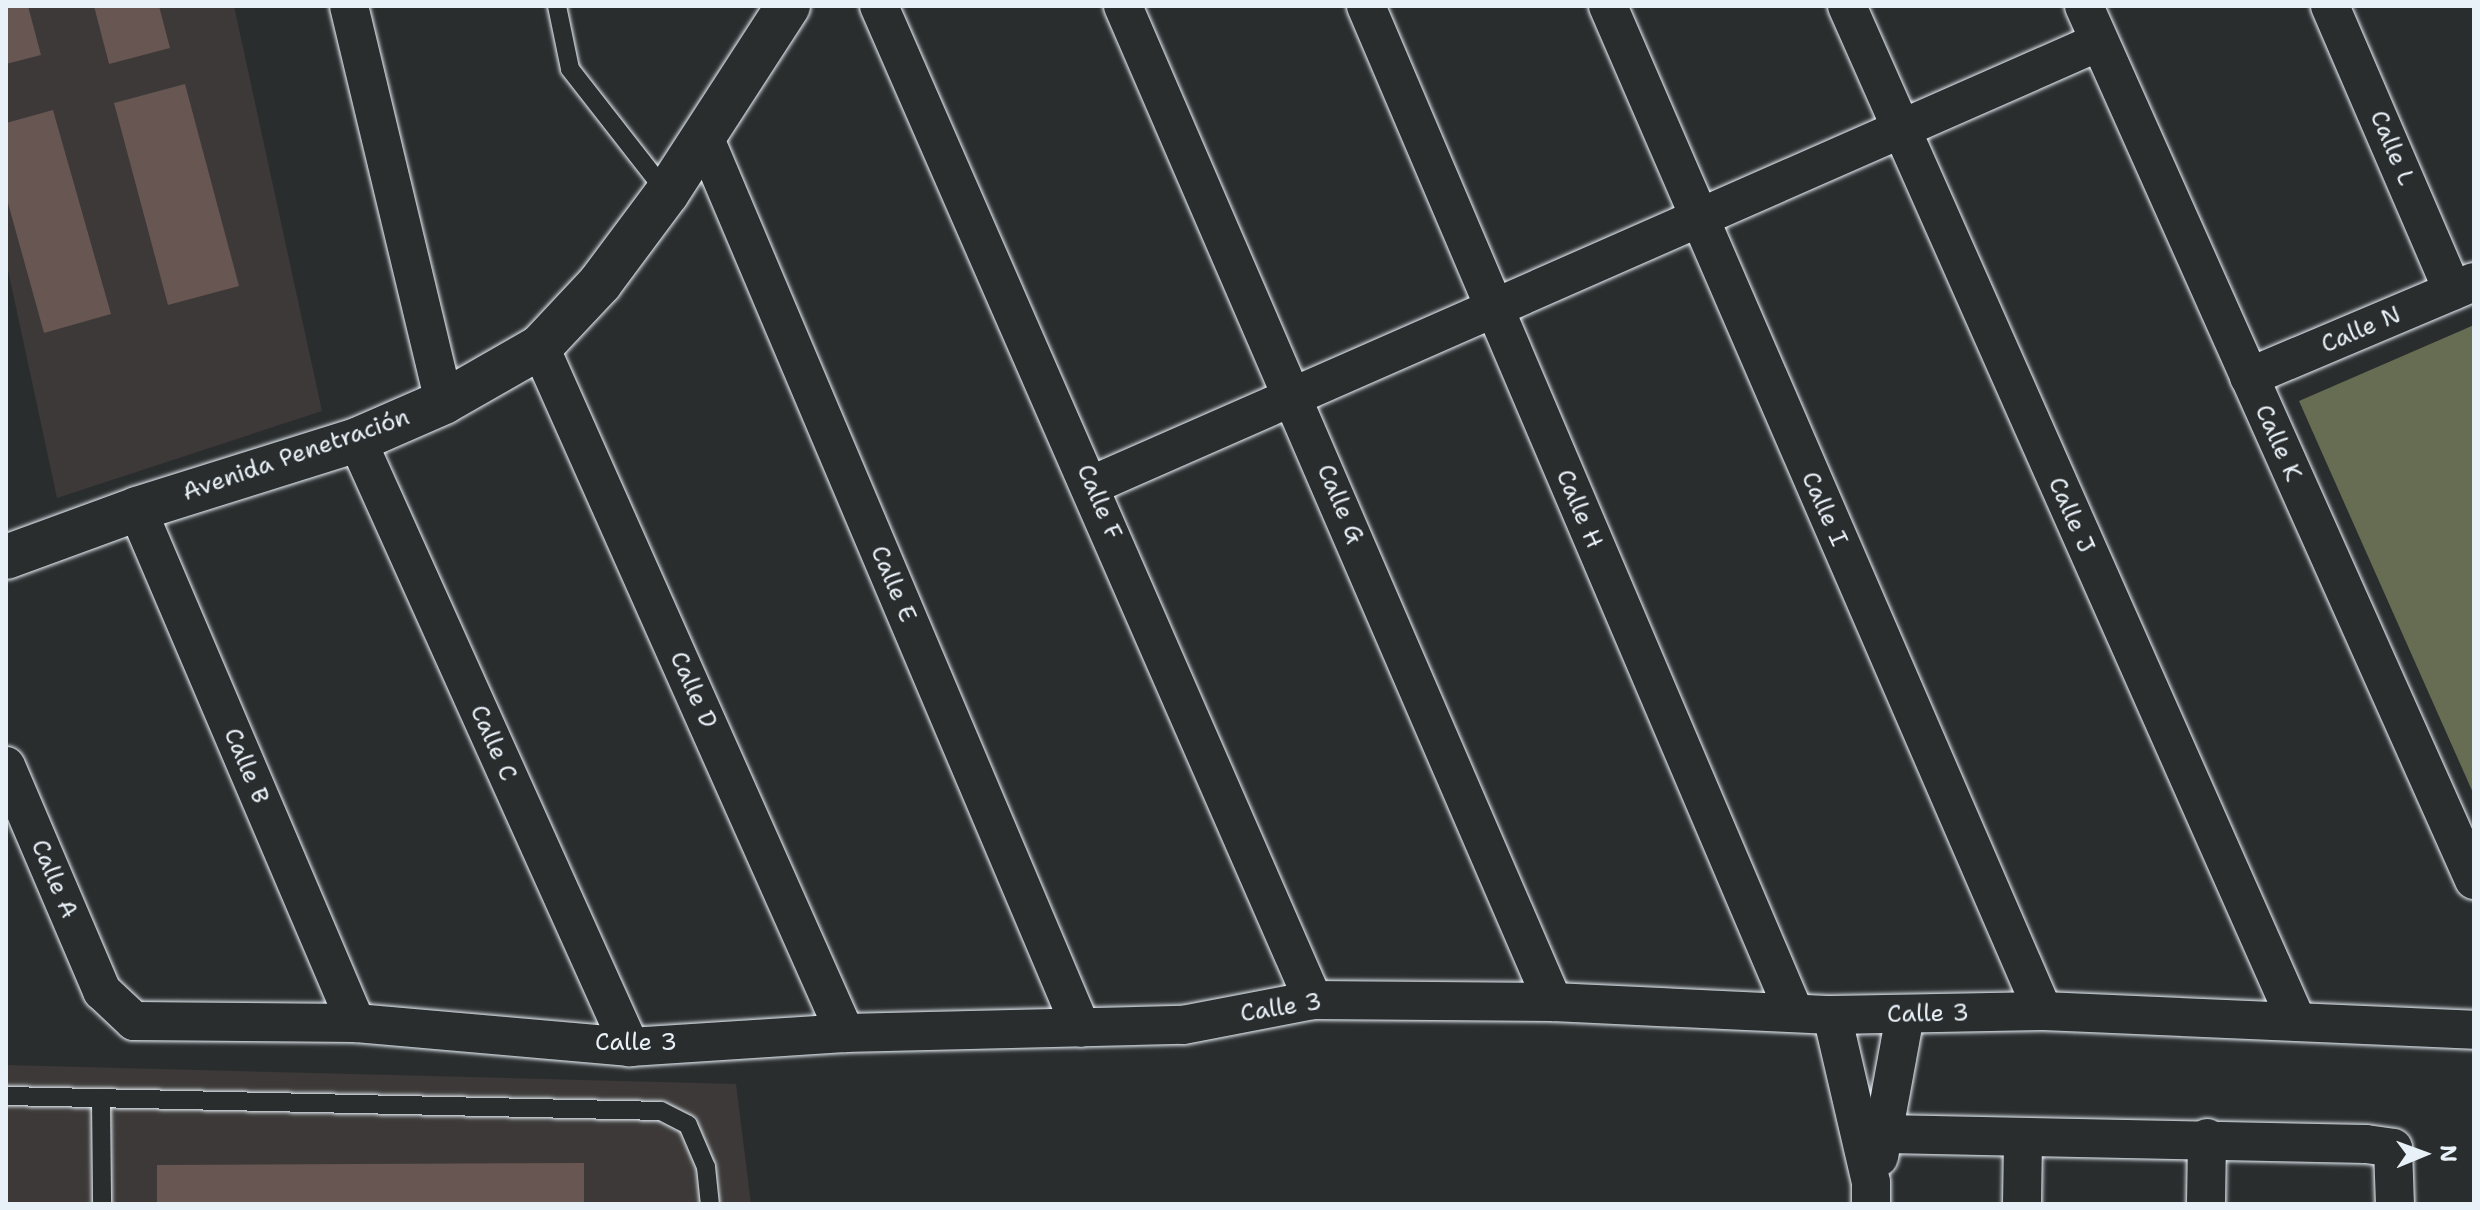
<!DOCTYPE html>
<meta charset="utf-8">
<style>
body{margin:0}
#map{position:relative;width:2480px;height:1210px;overflow:hidden;background:#2a2d2e;font-family:"Shantell Sans",sans-serif}
div>[style]{position:absolute}
.built>*{inset:0;background:#3c3938}
.green>*{inset:0;background:#666d53}
.building>*{inset:0;background:#675651}
.roads{filter:drop-shadow(0 0 2px #e8f1f8) drop-shadow(0 0 2px #e8f1f8)}
.service>*{height:18px;margin:-9px;padding:0 9px;transform-origin:9px;border-radius:9px;background:#2a2d2e}
.minor>*{height:38px;margin:-19px;padding:0 19px;transform-origin:19px;border-radius:19px;background:#2a2d2e}
.tertiary>*{height:44px;margin:-22px;padding:0 22px;transform-origin:22px;border-radius:22px;background:#2a2d2e}
span{translate:-50% -50%;white-space:nowrap;text-align:center;line-height:1.15;-webkit-text-stroke:8px #2a2d2e;paint-order:stroke}
.street-label{font-size:24px;color:#e8f1f8}
.frame{position:absolute;inset:0;border:8px solid #e8f1f8;pointer-events:none}
.north{position:absolute;left:2384px;top:1114px;width:80px;height:80px;-webkit-text-stroke:6px #2a2d2e;paint-order:stroke;rotate:89deg;font-size:22px;font-weight:700;line-height:32px;text-align:center;color:#e8f1f8}
.north::after{content:'';display:block;margin:auto;width:28px;height:36px;background:#e8f1f8;clip-path:polygon(50% 0,100% 100%,50% 72%,0 100%)}
</style>
<div id="map">
<div class="built">
<div style="clip-path:polygon(6px 6px,234px 6px,322px 411px,57px 498px,6px 261px)"></div>
<div style="clip-path:polygon(6px 1065px,736px 1084px,751px 1204px,6px 1204px)"></div>
</div>
<div class="green">
<div style="clip-path:polygon(2474px 325px,2474px 795px,2299px 401px)"></div>
</div>
<div class="building">
<div style="clip-path:polygon(6px 6px,28px 6px,41px 55px,6px 64px)"></div>
<div style="clip-path:polygon(94px 6px,159px 6px,170px 48px,109px 64px)"></div>
<div style="clip-path:polygon(185px 84px,239px 286px,168px 305px,114px 103px)"></div>
<div style="clip-path:polygon(53px 110px,111px 314px,44px 333px,6px 196px,6px 123px)"></div>
<div style="clip-path:polygon(584px 1163px,584px 1204px,157px 1204px,157px 1165px)"></div>
</div>
<div class="roads">
<div class="service">
<div style="left:557px;top:6px;width:64px;rotate:78.3deg"></div>
<div style="left:570px;top:69px;width:157px;rotate:52deg"></div>
<div style="left:6px;top:1096px;width:655px;rotate:1.31deg"></div>
<div style="left:661px;top:1111px;width:30px;rotate:27deg"></div>
<div style="left:688px;top:1125px;width:46px;rotate:66.8deg"></div>
<div style="left:706px;top:1167px;width:37px;rotate:84deg"></div>
<div style="left:101px;top:1100px;width:104px;rotate:89.4deg"></div>
</div>
<div class="minor">
<div style="left:349px;top:6px;width:407px;rotate:76.5deg"></div>
<div style="left:879px;top:6px;width:1085px;rotate:66.41deg"></div>
<div style="left:1123px;top:6px;width:1085px;rotate:66.65deg"></div>
<div style="left:1366px;top:6px;width:1093px;rotate:66.95deg"></div>
<div style="left:1608px;top:6px;width:1095px;rotate:66.6deg"></div>
<div style="left:1847px;top:6px;width:1111px;rotate:66.11deg"></div>
<div style="left:2084px;top:6px;width:957px;rotate:65.95deg"></div>
<div style="left:2330px;top:6px;width:310px;rotate:66.7deg"></div>
<div style="left:705px;top:139px;width:965px;rotate:67.07deg"></div>
<div style="left:540px;top:347px;width:751px;rotate:66.03deg"></div>
<div style="left:2249px;top:377px;width:244px;rotate:-22.9deg"></div>
<div style="left:357px;top:440px;width:666px;rotate:65.78deg"></div>
<div style="left:1092px;top:485px;width:1100px;rotate:-23.75deg"></div>
<div style="left:137px;top:509px;width:559px;rotate:66.92deg"></div>
<div style="left:6px;top:766px;width:245px;rotate:66.9deg"></div>
<div style="left:102px;top:991px;width:44px;rotate:43.2deg"></div>
<div style="left:134px;top:1021px;width:222px;rotate:0.5deg"></div>
<div style="left:356px;top:1023px;width:275px;rotate:5deg"></div>
<div style="left:630px;top:1047px;width:215px;rotate:-3.7deg"></div>
<div style="left:845px;top:1033px;width:338px;rotate:-1.4deg"></div>
<div style="left:1183px;top:1025px;width:132px;rotate:-10.9deg"></div>
<div style="left:1313px;top:1000px;width:240px;rotate:0.5deg"></div>
<div style="left:1553px;top:1002px;width:279px;rotate:2.7deg"></div>
<div style="left:1832px;top:1015px;width:211px;rotate:-1.1deg"></div>
<div style="left:2043px;top:1011px;width:431px;rotate:2.5deg"></div>
<div style="left:1832px;top:1015px;width:171px;rotate:76.9deg"></div>
<div style="left:1871px;top:1182px;width:22px;rotate:90deg"></div>
<div style="left:1886px;top:1134px;width:480px;rotate:1.2deg"></div>
<div style="left:2366px;top:1144px;width:27px;rotate:8deg"></div>
<div style="left:2393px;top:1148px;width:56px;rotate:88deg"></div>
<div style="left:1879px;top:1157px;width:144px;rotate:-79.6deg"></div>
<div style="left:2022px;top:1204px;width:64px;rotate:-89.1deg"></div>
<div style="left:2206px;top:1204px;width:66px;rotate:-89.1deg"></div>
</div>
<div class="tertiary">
<div style="left:6px;top:557px;width:140px;rotate:-20.1deg"></div>
<div style="left:137px;top:509px;width:231px;rotate:-17.4deg"></div>
<div style="left:357px;top:440px;width:95px;rotate:-23.6deg"></div>
<div style="left:444px;top:402px;width:111px;rotate:-29.8deg"></div>
<div style="left:540px;top:347px;width:88px;rotate:-46.8deg"></div>
<div style="left:600px;top:283px;width:112px;rotate:-53.3deg"></div>
<div style="left:667px;top:193px;width:223px;rotate:-57.1deg"></div>
</div>
</div>
<div class="street-label">
<span style="left:2392px;top:148px;rotate:67deg">Calle L</span>
<span style="left:2361px;top:330px;rotate:-23deg">Calle N</span>
<span style="left:2278px;top:443px;rotate:66deg">Calle K</span>
<span style="left:296px;top:455px;rotate:-19deg">Avenida Penetración</span>
<span style="left:1099px;top:502px;rotate:67deg">Calle F</span>
<span style="left:1340px;top:504px;rotate:67deg">Calle G</span>
<span style="left:1579px;top:509px;rotate:67deg">Calle H</span>
<span style="left:1824px;top:509px;rotate:66deg">Calle I</span>
<span style="left:2071px;top:515px;rotate:66deg">Calle J</span>
<span style="left:893px;top:584px;rotate:67deg">Calle E</span>
<span style="left:693px;top:690px;rotate:66deg">Calle D</span>
<span style="left:493px;top:743px;rotate:66deg">Calle C</span>
<span style="left:246px;top:766px;rotate:67deg">Calle B</span>
<span style="left:54px;top:879px;rotate:67deg">Calle A</span>
<span style="left:1281px;top:1008px;rotate:-9deg">Calle 3</span>
<span style="left:1928px;top:1014px;rotate:-1deg">Calle 3</span>
<span style="left:636px;top:1043px">Calle 3</span>
</div>
<div class="frame"></div>
<div class="north">N</div>
</div>
